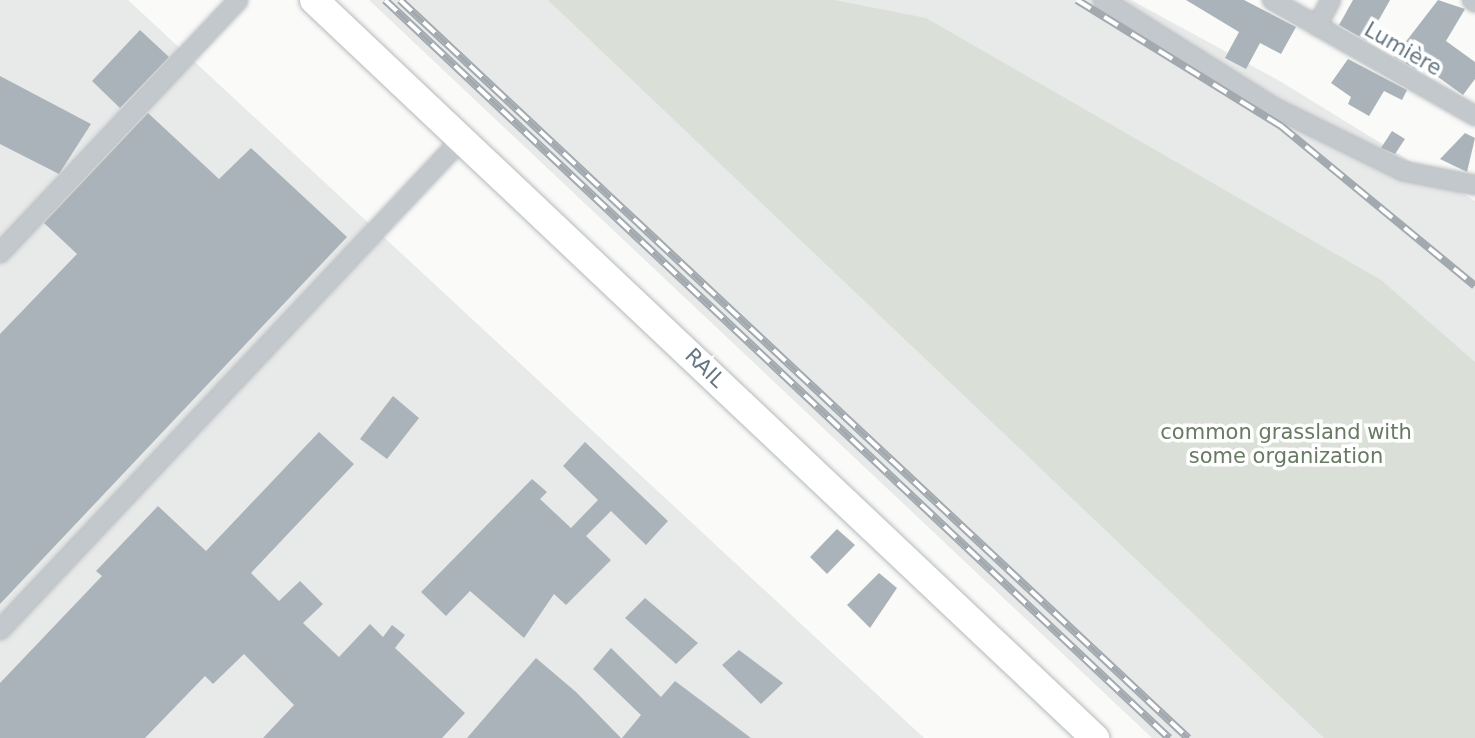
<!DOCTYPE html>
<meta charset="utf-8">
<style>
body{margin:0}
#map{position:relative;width:1475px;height:738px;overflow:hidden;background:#fafaf8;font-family:"DejaVu Sans",sans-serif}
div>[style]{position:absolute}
.built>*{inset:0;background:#e8e9e9}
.green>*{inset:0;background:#dadfd7}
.building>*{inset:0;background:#aab3b9}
.roads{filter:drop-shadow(0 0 2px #b5babe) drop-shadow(0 0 2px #b5babe)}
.street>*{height:18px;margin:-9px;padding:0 9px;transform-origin:9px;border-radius:9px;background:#c3c8cc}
.primary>*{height:28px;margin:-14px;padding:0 14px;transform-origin:14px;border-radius:14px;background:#fff}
.rail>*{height:8px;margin-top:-4px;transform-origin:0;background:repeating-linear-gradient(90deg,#fff 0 16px,#a2aab0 0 32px);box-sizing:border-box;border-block:2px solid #a2aab0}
span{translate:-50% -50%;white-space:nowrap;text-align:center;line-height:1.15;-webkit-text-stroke:7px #fff;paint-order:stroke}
.street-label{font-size:21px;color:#657683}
.park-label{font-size:21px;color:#687a64}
</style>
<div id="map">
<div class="built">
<div style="clip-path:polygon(0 0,128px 0,924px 738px,0 738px)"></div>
<div style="clip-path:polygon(369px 0,1131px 0,1278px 80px,1475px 201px,1475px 738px,1152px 738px)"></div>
</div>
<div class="green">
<div style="clip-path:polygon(548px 0,834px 0,926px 18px,1381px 280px,1475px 362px,1475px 738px,1324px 738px)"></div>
</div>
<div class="building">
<div style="clip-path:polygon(1186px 0,1244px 0,1296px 27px,1281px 54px,1260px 43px,1246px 69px,1225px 58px,1239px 32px)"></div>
<div style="clip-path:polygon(1353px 0,1390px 0,1367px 41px,1339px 25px)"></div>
<div style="clip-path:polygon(1438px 0,1465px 9px,1446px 41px,1475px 62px,1475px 79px,1463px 95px,1420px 64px,1417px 70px,1394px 57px)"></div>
<div style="clip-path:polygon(140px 30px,169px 57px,120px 108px,92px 81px)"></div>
<div style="clip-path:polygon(1348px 59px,1407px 90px,1402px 100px,1384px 91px,1369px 116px,1348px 104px,1351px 97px,1331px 83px)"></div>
<div style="clip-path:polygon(0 76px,91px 124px,59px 174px,0 144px)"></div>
<div style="clip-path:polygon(148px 113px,219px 179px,251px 148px,347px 237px,0 604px,0 334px,77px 254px,44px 223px)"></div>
<div style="clip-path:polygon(1392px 131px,1405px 139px,1395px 154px,1381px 148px)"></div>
<div style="clip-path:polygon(1465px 133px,1475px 138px,1467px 172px,1440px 159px)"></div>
<div style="clip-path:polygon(393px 396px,419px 418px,387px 459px,360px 439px)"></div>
<div style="clip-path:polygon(319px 432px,354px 464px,251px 573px,279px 601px,300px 581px,323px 604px,303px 623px,339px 657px,370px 624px,383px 637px,392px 625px,405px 635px,395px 648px,465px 713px,442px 738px,263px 738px,294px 705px,244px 654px,213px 684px,205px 676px,145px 738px,0 738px,0 683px,102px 576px,96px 571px,158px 506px,206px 551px)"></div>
<div style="clip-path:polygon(585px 442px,668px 521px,646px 545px,611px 511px,586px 536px,611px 560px,566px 605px,554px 594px,524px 638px,470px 591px,446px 616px,421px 592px,532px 479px,547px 492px,540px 499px,571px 528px,598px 500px,563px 466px)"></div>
<div style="clip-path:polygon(837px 529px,855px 545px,827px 574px,810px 557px)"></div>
<div style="clip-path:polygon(879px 573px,897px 588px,870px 628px,847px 605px)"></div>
<div style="clip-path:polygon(645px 598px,698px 643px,676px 664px,625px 618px)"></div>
<div style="clip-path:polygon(611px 648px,661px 697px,675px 681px,751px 738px,622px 738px,641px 715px,593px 669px)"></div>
<div style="clip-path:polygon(739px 650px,783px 683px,761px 704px,722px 665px)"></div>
<div style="clip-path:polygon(536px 658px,576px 692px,621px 738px,467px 738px)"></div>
</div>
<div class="roads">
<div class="street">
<div style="left:1103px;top:0;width:201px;rotate:32.2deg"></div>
<div style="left:1273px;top:107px;width:145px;rotate:26.2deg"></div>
<div style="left:1403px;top:171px;width:73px;rotate:11deg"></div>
<div style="left:1272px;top:0;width:234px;rotate:29.7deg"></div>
<div style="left:1472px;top:0;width:4px;rotate:34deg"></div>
<div style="left:1317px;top:26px;width:30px;rotate:-62deg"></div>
<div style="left:0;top:253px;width:347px;rotate:-46.7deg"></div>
<div style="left:0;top:630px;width:671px;rotate:-46.75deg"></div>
</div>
<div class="primary">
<div style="left:314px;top:0;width:1075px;rotate:43.38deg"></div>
</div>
</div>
<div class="rail">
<div style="left:385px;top:0;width:1077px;rotate:43.27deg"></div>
<div style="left:400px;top:0;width:1080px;rotate:43.12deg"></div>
<div style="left:1077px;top:0;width:240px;rotate:31.7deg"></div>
<div style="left:1281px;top:126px;width:251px;rotate:39.5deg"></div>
</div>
<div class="street-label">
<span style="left:1403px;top:49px;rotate:30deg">Lumière</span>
<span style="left:705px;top:368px;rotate:44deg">RAIL</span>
</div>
<div class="park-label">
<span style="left:1286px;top:444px">common grassland with<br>some organization</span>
</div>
</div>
